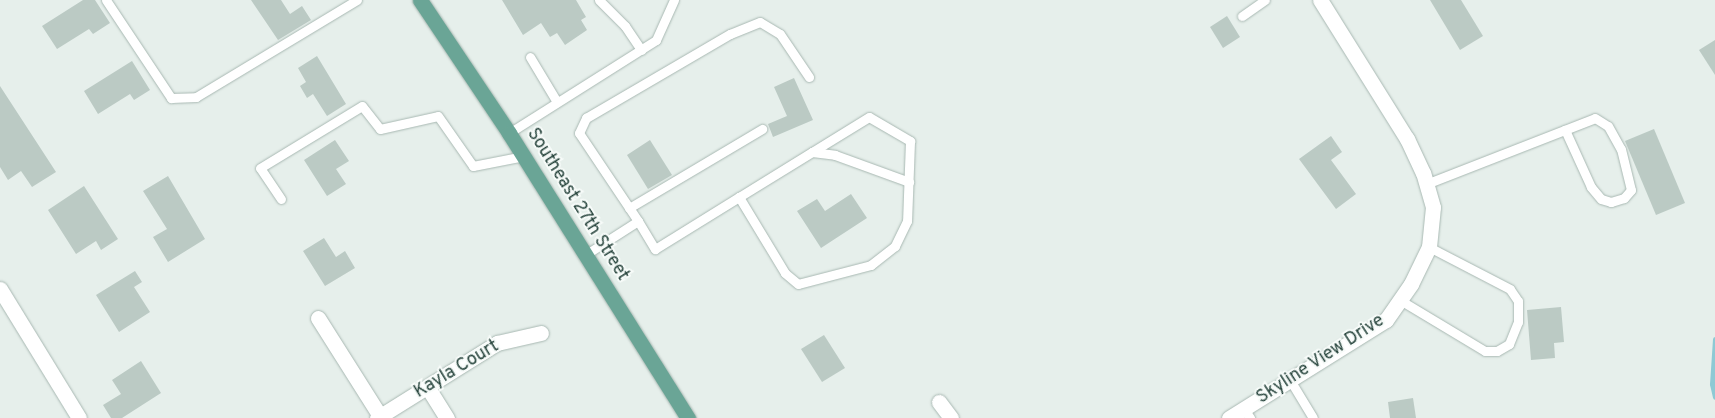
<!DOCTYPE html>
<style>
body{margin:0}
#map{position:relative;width:1715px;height:418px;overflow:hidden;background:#e6efeb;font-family:Overpass,sans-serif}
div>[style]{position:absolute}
.stream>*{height:5px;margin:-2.5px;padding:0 2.5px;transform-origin:2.5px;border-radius:2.5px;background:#8ec9d4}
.building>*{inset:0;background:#bbcac4}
.roads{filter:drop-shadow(0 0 1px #a8b8b2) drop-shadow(0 0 1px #a8b8b2)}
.service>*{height:9px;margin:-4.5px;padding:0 4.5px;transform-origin:4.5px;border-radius:4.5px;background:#fff}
.minor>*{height:15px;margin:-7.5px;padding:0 7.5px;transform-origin:7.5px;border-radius:7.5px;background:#fff}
.primary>*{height:15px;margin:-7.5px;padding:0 7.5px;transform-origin:7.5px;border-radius:7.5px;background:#6aa596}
span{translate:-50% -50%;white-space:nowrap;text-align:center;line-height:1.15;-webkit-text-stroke:4px #f7fbf9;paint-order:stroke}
.street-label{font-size:18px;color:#24423a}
</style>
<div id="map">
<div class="stream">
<div style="left:1715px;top:339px;width:45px;rotate:93.8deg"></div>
<div style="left:1712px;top:384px;width:13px;rotate:77deg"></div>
</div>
<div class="building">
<div style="clip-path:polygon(83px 0,95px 0,110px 23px,93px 34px,89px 29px,57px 49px,42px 26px)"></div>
<div style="clip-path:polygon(251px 0,281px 0,290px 14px,302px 6px,311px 20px,278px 40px)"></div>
<div style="clip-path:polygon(502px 0,576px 0,586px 17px,581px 20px,587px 30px,565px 45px,557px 33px,550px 37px,541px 23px,523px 35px)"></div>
<div style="clip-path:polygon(1430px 0,1461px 0,1483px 36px,1460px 50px)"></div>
<div style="clip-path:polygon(1227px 16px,1240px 37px,1223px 48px,1210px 27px)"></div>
<div style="clip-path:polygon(1715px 40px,1715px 75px,1699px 50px)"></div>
<div style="clip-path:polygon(317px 56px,346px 104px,327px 116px,313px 94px,307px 98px,300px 86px,306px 82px,298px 68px)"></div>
<div style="clip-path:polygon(132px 61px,150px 90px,134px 100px,130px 94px,98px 114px,84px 91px)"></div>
<div style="clip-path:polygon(794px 78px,813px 120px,773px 137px,768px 124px,787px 116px,774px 87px)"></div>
<div style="clip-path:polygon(0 86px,56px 172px,32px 187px,21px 171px,8px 180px,0 167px)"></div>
<div style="clip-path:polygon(1654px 129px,1685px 203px,1656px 215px,1625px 141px)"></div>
<div style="clip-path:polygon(1331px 136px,1342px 152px,1331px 160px,1356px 194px,1336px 209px,1299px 159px)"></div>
<div style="clip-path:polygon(335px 140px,349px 161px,336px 169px,346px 184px,327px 196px,304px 160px)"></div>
<div style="clip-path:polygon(650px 140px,672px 175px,648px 189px,627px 155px)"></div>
<div style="clip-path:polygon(168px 176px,205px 239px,168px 262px,153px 237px,167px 229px,143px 191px)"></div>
<div style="clip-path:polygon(84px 186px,118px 239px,101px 250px,96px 241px,76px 254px,48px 210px)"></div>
<div style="clip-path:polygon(851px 194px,867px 218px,821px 248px,797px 211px,817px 199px,825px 211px)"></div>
<div style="clip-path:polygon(324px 238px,336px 257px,345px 251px,355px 268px,325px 286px,303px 251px)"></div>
<div style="clip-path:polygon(135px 271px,142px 282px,134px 287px,150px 312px,119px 332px,96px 295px)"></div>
<div style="clip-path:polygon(1561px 307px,1564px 342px,1554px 343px,1555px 358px,1531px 360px,1527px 310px)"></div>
<div style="clip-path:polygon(824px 335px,845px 368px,822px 382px,801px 349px)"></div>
<div style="clip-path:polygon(141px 361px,161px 393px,122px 418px,111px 418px,103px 405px,121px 394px,112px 380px)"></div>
<div style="clip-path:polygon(1413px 398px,1416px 418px,1390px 418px,1388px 402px)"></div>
</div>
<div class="roads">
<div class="service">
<div style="left:106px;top:0;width:118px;rotate:56.4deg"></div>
<div style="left:171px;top:98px;width:25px;rotate:-2deg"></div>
<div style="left:196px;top:97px;width:188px;rotate:-31.1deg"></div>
<div style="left:599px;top:0;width:37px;rotate:45deg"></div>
<div style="left:625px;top:26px;width:29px;rotate:56deg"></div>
<div style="left:1242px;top:16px;width:28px;rotate:-35deg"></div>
<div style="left:530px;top:57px;width:52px;rotate:59deg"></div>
<div style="left:509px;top:133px;width:174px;rotate:-32.3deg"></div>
<div style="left:656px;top:40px;width:44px;rotate:-65.8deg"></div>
<div style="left:812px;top:152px;width:23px;rotate:7deg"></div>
<div style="left:835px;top:155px;width:79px;rotate:20deg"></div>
<div style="left:1426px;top:184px;width:181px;rotate:-21.3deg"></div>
<div style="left:1595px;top:118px;width:15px;rotate:32deg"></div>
<div style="left:1608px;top:126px;width:26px;rotate:61deg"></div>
<div style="left:1621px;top:149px;width:42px;rotate:76.3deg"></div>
<div style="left:1631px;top:190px;width:11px;rotate:131deg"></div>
<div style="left:1624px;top:198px;width:14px;rotate:163deg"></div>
<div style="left:1611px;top:202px;width:10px;rotate:-163deg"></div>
<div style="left:1601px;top:199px;width:16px;rotate:-130deg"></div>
<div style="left:1591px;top:187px;width:63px;rotate:-114.5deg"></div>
<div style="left:281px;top:199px;width:37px;rotate:-124deg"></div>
<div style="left:260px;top:168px;width:119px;rotate:-31.3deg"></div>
<div style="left:362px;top:106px;width:29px;rotate:52deg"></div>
<div style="left:380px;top:129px;width:59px;rotate:-12.6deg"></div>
<div style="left:438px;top:116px;width:61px;rotate:55deg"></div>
<div style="left:473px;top:166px;width:52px;rotate:-11.1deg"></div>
<div style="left:629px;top:208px;width:155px;rotate:-30.7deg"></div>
<div style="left:638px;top:221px;width:33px;rotate:59deg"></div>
<div style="left:655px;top:249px;width:99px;rotate:-31.8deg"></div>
<div style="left:739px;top:197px;width:86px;rotate:-31.7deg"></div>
<div style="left:812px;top:152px;width:67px;rotate:-31.6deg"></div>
<div style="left:869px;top:117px;width:48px;rotate:30.3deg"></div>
<div style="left:910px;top:141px;width:80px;rotate:92.1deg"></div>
<div style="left:907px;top:221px;width:28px;rotate:116deg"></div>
<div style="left:895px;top:246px;width:31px;rotate:142deg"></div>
<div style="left:871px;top:265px;width:75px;rotate:165.4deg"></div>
<div style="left:798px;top:284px;width:17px;rotate:-140deg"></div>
<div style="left:785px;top:273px;width:89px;rotate:-121.2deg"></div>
<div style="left:585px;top:255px;width:63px;rotate:-32.7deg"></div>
<div style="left:638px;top:221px;width:106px;rotate:-123.8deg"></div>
<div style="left:579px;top:133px;width:17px;rotate:-65deg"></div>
<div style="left:586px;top:118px;width:167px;rotate:-30.3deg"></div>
<div style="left:730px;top:34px;width:32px;rotate:-22deg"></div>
<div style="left:760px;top:22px;width:23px;rotate:31deg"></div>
<div style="left:780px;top:34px;width:52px;rotate:56deg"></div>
<div style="left:1400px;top:300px;width:99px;rotate:31deg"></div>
<div style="left:1485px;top:351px;width:12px"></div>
<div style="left:1497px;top:351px;width:14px;rotate:-30deg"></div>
<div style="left:1509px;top:344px;width:24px;rotate:-68deg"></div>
<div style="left:1518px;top:322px;width:21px;rotate:-90deg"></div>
<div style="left:1518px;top:301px;width:14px;rotate:-124deg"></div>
<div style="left:1510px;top:289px;width:91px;rotate:-152.6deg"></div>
<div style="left:1290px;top:380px;width:44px;rotate:58.8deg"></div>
<div style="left:1244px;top:409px;width:11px;rotate:56deg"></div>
</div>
<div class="minor">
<div style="left:0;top:289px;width:151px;rotate:58.5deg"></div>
<div style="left:318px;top:318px;width:116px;rotate:57.7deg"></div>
<div style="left:428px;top:388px;width:36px;rotate:58deg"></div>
<div style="left:939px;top:402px;width:20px;rotate:53deg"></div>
<div style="left:377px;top:418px;width:142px;rotate:-32deg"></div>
<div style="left:497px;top:343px;width:45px;rotate:-12.8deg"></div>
<div style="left:1229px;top:418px;width:185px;rotate:-32deg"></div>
<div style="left:1386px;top:320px;width:44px;rotate:-55.2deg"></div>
<div style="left:1411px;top:284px;width:41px;rotate:-64.1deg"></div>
<div style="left:1429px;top:247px;width:40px;rotate:-84.3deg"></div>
<div style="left:1433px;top:207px;width:35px;rotate:-106deg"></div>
<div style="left:1423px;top:173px;width:38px;rotate:-115deg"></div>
<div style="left:1407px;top:139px;width:164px;rotate:-122deg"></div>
</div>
<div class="primary">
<div style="left:420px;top:0;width:160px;rotate:56.2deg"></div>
<div style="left:509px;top:133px;width:337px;rotate:57.9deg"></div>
</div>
</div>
<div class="street-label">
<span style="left:577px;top:205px;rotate:58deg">Southeast 27th Street</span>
<span style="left:1321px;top:360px;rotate:-33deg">Skyline View Drive</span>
<span style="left:457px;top:370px;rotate:-31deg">Kayla Court</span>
</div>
</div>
